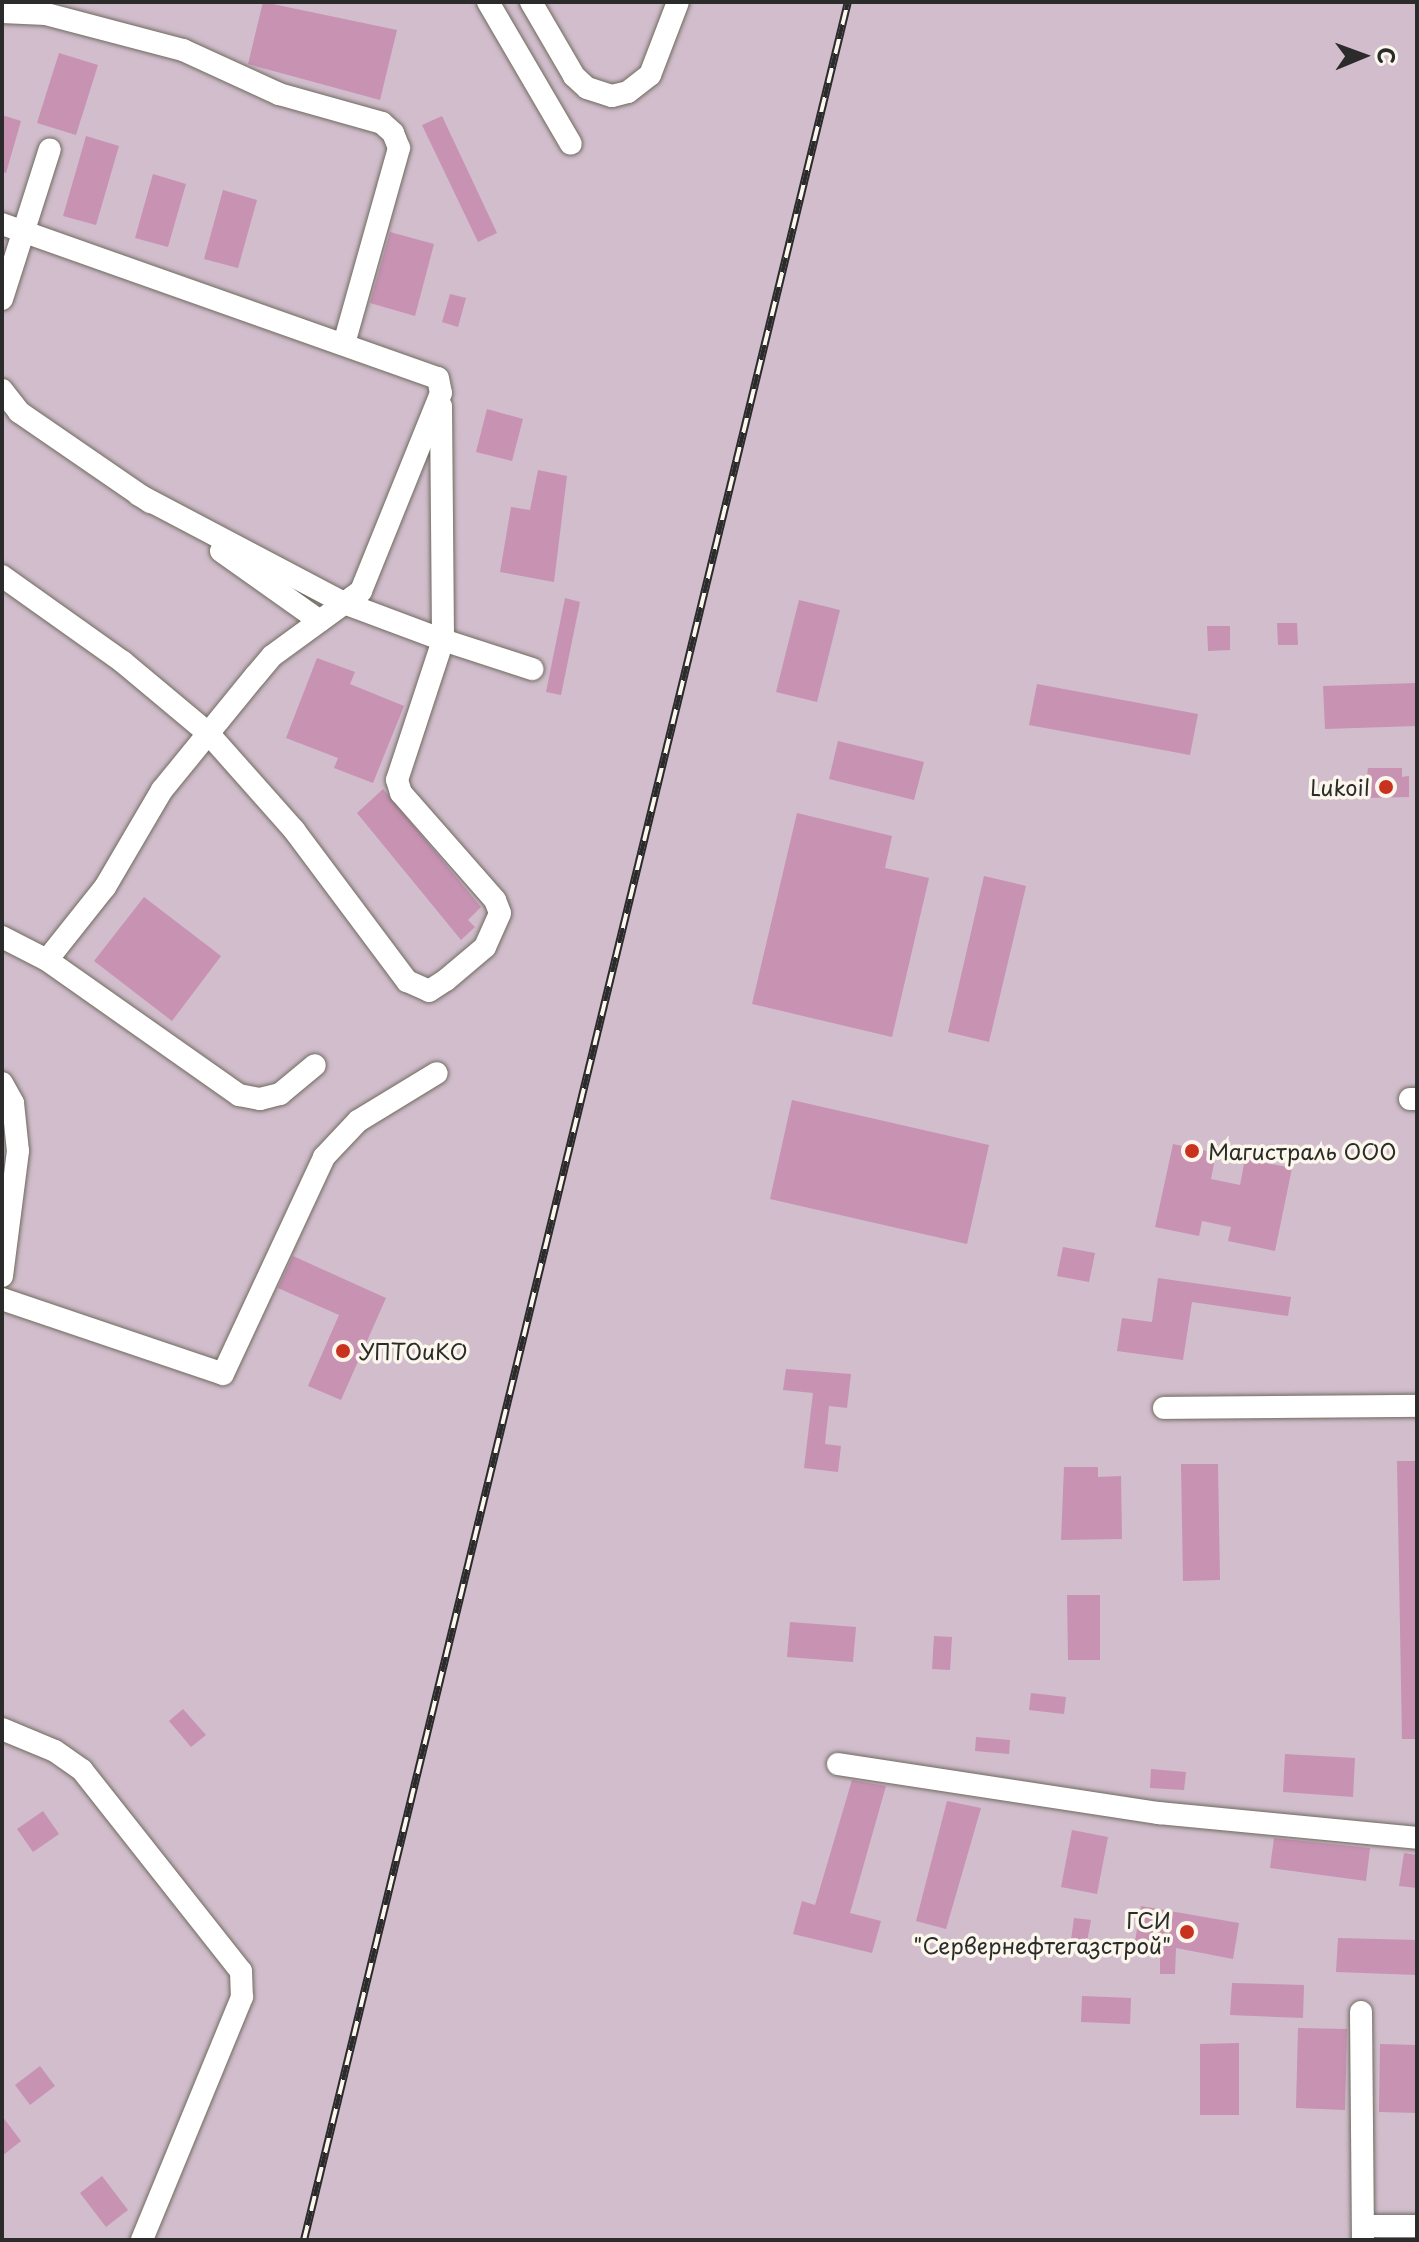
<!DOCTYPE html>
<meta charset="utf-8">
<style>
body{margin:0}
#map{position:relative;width:1419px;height:2242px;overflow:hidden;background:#ece1c0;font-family:"Playpen Sans",sans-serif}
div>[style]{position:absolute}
.industrial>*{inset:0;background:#d1bdcc}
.building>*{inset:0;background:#c892b3}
.roads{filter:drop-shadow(0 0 2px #6f6b5f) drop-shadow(0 0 2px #6f6b5f)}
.minor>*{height:22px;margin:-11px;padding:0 11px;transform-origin:11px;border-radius:11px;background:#fff}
.rail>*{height:8px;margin-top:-4px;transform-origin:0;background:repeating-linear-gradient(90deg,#fbf7ec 0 15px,#2b2b2b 0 30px);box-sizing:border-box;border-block:2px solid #2b2b2b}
.dots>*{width:22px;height:22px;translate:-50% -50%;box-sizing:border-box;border:4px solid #fbf7ec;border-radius:50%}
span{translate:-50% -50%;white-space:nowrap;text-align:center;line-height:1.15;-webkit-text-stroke:7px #fbf7ec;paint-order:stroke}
.poi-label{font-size:22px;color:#2b2b2b}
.right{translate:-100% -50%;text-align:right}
.left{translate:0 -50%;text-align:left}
.frame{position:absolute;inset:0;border:4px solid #2b2b2b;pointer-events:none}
.north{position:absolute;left:1323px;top:16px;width:80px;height:80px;-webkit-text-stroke:6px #fbf7ec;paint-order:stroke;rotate:89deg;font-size:22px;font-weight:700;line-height:32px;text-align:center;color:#2b2b2b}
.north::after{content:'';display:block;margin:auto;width:28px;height:36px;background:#2b2b2b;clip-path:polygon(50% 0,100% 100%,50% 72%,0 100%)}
</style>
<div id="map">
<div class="industrial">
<div style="clip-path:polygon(2px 2px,1417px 2px,1417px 2240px,2px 2240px)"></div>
</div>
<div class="building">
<div style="clip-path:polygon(263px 2px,397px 30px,380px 100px,248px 64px)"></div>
<div style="clip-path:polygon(59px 53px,98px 65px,76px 135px,37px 123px)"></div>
<div style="clip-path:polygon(2px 115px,21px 121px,6px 173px,2px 172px)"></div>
<div style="clip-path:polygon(442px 116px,497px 233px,478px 242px,422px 125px)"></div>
<div style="clip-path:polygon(86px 136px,119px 146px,96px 225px,63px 216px)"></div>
<div style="clip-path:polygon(153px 174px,186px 184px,168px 247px,135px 238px)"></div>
<div style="clip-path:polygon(223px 190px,257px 200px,238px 268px,204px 259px)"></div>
<div style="clip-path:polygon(390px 232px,434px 244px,415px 316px,370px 303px)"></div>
<div style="clip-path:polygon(450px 294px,466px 298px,458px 327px,442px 322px)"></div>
<div style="clip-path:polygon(487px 409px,523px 419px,512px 461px,476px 452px)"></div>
<div style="clip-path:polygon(538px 470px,567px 476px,554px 582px,500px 572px,511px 507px,530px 510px)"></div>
<div style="clip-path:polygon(565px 598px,580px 602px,561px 695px,546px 692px)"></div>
<div style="clip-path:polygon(799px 600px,840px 610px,817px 702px,776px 692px)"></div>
<div style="clip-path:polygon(1277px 623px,1297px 623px,1298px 645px,1278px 645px)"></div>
<div style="clip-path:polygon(1207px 626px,1230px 626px,1230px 650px,1208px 651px)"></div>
<div style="clip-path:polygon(317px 658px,355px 672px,350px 684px,404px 706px,373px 783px,334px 768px,338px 758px,286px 738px)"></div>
<div style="clip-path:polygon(1417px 683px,1417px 726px,1325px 729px,1323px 686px)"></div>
<div style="clip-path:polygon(1037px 684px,1198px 714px,1190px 755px,1029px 725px)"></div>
<div style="clip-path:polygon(838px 741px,924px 762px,914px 800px,829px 779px)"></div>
<div style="clip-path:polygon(1368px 768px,1402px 768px,1402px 777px,1409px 776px,1409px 797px,1364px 798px)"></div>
<div style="clip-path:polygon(383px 789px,481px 907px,468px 920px,475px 927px,461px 940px,357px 813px)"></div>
<div style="clip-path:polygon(797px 813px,892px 836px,885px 868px,929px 878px,892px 1037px,752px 1004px)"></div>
<div style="clip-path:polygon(984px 876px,1026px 886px,989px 1042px,948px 1032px)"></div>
<div style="clip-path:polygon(144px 897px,221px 956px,172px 1021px,94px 961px)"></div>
<div style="clip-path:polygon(792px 1100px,989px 1145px,967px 1244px,770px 1199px)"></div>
<div style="clip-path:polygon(1173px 1144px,1216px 1153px,1211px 1179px,1240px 1185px,1245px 1159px,1292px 1168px,1275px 1251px,1228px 1241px,1231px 1227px,1202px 1221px,1199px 1236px,1155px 1227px)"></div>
<div style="clip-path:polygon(1063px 1247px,1095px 1253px,1089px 1282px,1057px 1276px)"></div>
<div style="clip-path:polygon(293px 1256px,386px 1298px,341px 1400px,308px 1386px,339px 1315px,278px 1288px)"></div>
<div style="clip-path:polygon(1158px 1278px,1291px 1297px,1288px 1316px,1192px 1302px,1183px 1360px,1117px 1351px,1122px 1318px,1152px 1322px)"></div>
<div style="clip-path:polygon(786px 1369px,851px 1374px,847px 1408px,829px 1406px,825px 1444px,841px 1446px,838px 1472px,804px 1468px,813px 1393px,783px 1390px)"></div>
<div style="clip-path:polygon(1397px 1461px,1417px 1461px,1417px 1739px,1402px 1739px)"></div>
<div style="clip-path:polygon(1181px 1464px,1218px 1464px,1220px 1580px,1183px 1581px)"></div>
<div style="clip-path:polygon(1064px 1467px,1098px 1467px,1098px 1477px,1121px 1476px,1122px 1539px,1061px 1540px)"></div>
<div style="clip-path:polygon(1067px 1595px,1100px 1595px,1100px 1660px,1068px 1660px)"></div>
<div style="clip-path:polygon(790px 1622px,856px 1627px,853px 1662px,787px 1657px)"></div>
<div style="clip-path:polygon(934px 1636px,952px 1637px,950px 1670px,932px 1669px)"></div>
<div style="clip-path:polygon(1031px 1693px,1066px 1697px,1064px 1714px,1029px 1710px)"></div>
<div style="clip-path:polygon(183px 1709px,206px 1735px,191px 1747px,169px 1721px)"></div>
<div style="clip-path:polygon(976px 1737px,1010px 1740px,1009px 1754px,975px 1751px)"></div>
<div style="clip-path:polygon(1285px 1754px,1355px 1758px,1353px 1797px,1283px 1792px)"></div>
<div style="clip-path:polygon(1151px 1769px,1186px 1772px,1184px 1790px,1150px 1788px)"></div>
<div style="clip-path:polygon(852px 1780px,886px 1786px,850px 1913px,881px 1921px,872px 1953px,793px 1934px,802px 1901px,815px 1905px)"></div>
<div style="clip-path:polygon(947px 1801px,981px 1808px,946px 1929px,916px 1921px)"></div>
<div style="clip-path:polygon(43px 1811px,59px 1834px,33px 1852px,17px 1829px)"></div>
<div style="clip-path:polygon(1072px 1830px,1108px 1837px,1097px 1894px,1061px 1887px)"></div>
<div style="clip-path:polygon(1274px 1838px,1370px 1848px,1366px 1881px,1270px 1868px)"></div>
<div style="clip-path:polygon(1404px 1853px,1417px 1855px,1417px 1888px,1399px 1886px)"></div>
<div style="clip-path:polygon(1141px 1906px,1239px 1923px,1233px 1959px,1176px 1948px,1175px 1974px,1160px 1974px,1160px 1946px,1135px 1941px)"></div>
<div style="clip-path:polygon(1074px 1918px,1091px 1920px,1087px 1942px,1071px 1940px)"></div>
<div style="clip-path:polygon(1338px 1938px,1417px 1940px,1417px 1975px,1336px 1972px)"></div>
<div style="clip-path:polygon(1232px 1983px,1304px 1985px,1303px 2018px,1230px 2015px)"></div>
<div style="clip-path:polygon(1082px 1996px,1131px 1998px,1130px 2024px,1081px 2022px)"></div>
<div style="clip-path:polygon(1298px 2028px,1347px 2029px,1345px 2110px,1296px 2108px)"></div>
<div style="clip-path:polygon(1239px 2043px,1239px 2115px,1200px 2115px,1200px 2044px)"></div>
<div style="clip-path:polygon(1380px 2044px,1417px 2045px,1417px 2113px,1379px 2112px)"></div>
<div style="clip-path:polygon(40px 2066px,55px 2086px,30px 2105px,15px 2085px)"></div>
<div style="clip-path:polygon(2px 2116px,21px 2141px,2px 2156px)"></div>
<div style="clip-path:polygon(102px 2176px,128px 2210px,106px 2227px,80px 2193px)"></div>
</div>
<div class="roads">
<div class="minor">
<div style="left:488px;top:2px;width:164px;rotate:59.7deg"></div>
<div style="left:531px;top:2px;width:86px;rotate:59.8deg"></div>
<div style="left:574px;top:76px;width:18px;rotate:43deg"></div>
<div style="left:587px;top:88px;width:26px;rotate:18deg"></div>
<div style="left:612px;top:96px;width:16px;rotate:-14deg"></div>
<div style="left:628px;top:92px;width:28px;rotate:-38deg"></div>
<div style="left:650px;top:75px;width:78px;rotate:-69deg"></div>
<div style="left:2px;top:12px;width:44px;rotate:2.6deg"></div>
<div style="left:46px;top:14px;width:142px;rotate:14.7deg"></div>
<div style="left:183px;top:50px;width:106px;rotate:24.6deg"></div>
<div style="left:279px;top:94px;width:107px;rotate:15.7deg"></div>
<div style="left:382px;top:123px;width:15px;rotate:42deg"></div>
<div style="left:393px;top:133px;width:16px;rotate:68deg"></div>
<div style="left:399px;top:148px;width:204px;rotate:105.7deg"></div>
<div style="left:2px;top:224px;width:462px;rotate:19.5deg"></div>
<div style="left:438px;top:378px;width:15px;rotate:79deg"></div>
<div style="left:441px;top:393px;width:214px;rotate:112deg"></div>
<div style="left:361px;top:591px;width:110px;rotate:143.9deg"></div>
<div style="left:272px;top:656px;width:26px;rotate:130deg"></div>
<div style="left:255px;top:676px;width:147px;rotate:129.2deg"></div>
<div style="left:162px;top:790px;width:113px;rotate:120.4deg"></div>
<div style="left:105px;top:887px;width:93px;rotate:128.5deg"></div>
<div style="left:2px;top:299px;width:157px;rotate:-72.3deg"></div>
<div style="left:2px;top:390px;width:28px;rotate:52deg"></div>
<div style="left:19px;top:412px;width:159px;rotate:34.5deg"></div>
<div style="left:441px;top:406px;width:234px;rotate:89.5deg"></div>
<div style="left:443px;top:640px;width:94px;rotate:18deg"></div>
<div style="left:221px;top:551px;width:121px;rotate:35.3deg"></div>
<div style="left:2px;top:576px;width:148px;rotate:35.4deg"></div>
<div style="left:123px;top:662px;width:111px;rotate:39.9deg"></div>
<div style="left:208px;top:733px;width:130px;rotate:48.4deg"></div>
<div style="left:294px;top:830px;width:189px;rotate:53.2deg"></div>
<div style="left:407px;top:981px;width:24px;rotate:24deg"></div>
<div style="left:429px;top:991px;width:20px;rotate:-33deg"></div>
<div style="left:446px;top:980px;width:51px;rotate:-40.2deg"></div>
<div style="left:485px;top:947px;width:37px;rotate:-66deg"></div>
<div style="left:500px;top:913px;width:14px;rotate:-111deg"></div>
<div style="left:495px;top:900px;width:142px;rotate:-131.3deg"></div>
<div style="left:401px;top:793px;width:14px;rotate:-107deg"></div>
<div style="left:397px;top:780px;width:147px;rotate:-71.8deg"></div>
<div style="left:443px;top:640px;width:106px;rotate:-159.5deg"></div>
<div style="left:344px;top:603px;width:232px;rotate:-152.2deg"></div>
<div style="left:2px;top:937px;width:51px;rotate:27.1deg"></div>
<div style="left:47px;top:960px;width:235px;rotate:35.1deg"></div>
<div style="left:239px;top:1095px;width:21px;rotate:11deg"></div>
<div style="left:260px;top:1099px;width:21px;rotate:-14deg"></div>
<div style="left:280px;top:1094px;width:45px;rotate:-39.6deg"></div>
<div style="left:2px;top:1083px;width:23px;rotate:61deg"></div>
<div style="left:13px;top:1103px;width:48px;rotate:84.1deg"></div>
<div style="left:18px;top:1151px;width:126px;rotate:97.3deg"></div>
<div style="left:1410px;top:1099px;width:7px"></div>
<div style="left:2px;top:1299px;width:233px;rotate:18.7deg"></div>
<div style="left:223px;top:1374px;width:239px;rotate:-65deg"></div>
<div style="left:324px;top:1157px;width:50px;rotate:-46.6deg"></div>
<div style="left:358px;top:1121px;width:92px;rotate:-31.3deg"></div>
<div style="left:1164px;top:1408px;width:253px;rotate:-0.5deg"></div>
<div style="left:2px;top:1729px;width:57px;rotate:22.5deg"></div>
<div style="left:55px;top:1751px;width:33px;rotate:35deg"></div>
<div style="left:82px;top:1770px;width:256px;rotate:51.7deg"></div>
<div style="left:241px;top:1971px;width:26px;rotate:88deg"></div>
<div style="left:242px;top:1997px;width:263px;rotate:112.4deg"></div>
<div style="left:838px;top:1764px;width:325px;rotate:8.7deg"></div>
<div style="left:1159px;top:1813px;width:259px;rotate:5.5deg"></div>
<div style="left:1361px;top:2012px;width:228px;rotate:89.5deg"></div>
<div style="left:1363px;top:2226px;width:54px"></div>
</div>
</div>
<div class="rail">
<div style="left:304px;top:2240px;width:2303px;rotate:-76.34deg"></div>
</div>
<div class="dots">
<div style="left:1386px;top:787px;background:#c8321e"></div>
<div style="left:1192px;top:1151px;background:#c8321e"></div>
<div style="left:343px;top:1351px;background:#c8321e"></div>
<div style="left:1187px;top:1932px;background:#c8321e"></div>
</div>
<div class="poi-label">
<span class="right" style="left:1370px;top:787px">Lukoil</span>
<span class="left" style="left:1208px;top:1151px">Магистраль ООО</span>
<span class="left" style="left:359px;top:1351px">УПТОиКО</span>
<span class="right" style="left:1171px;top:1932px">ГСИ<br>"Сервернефтегазстрой"</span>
</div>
<div class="frame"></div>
<div class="north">С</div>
</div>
